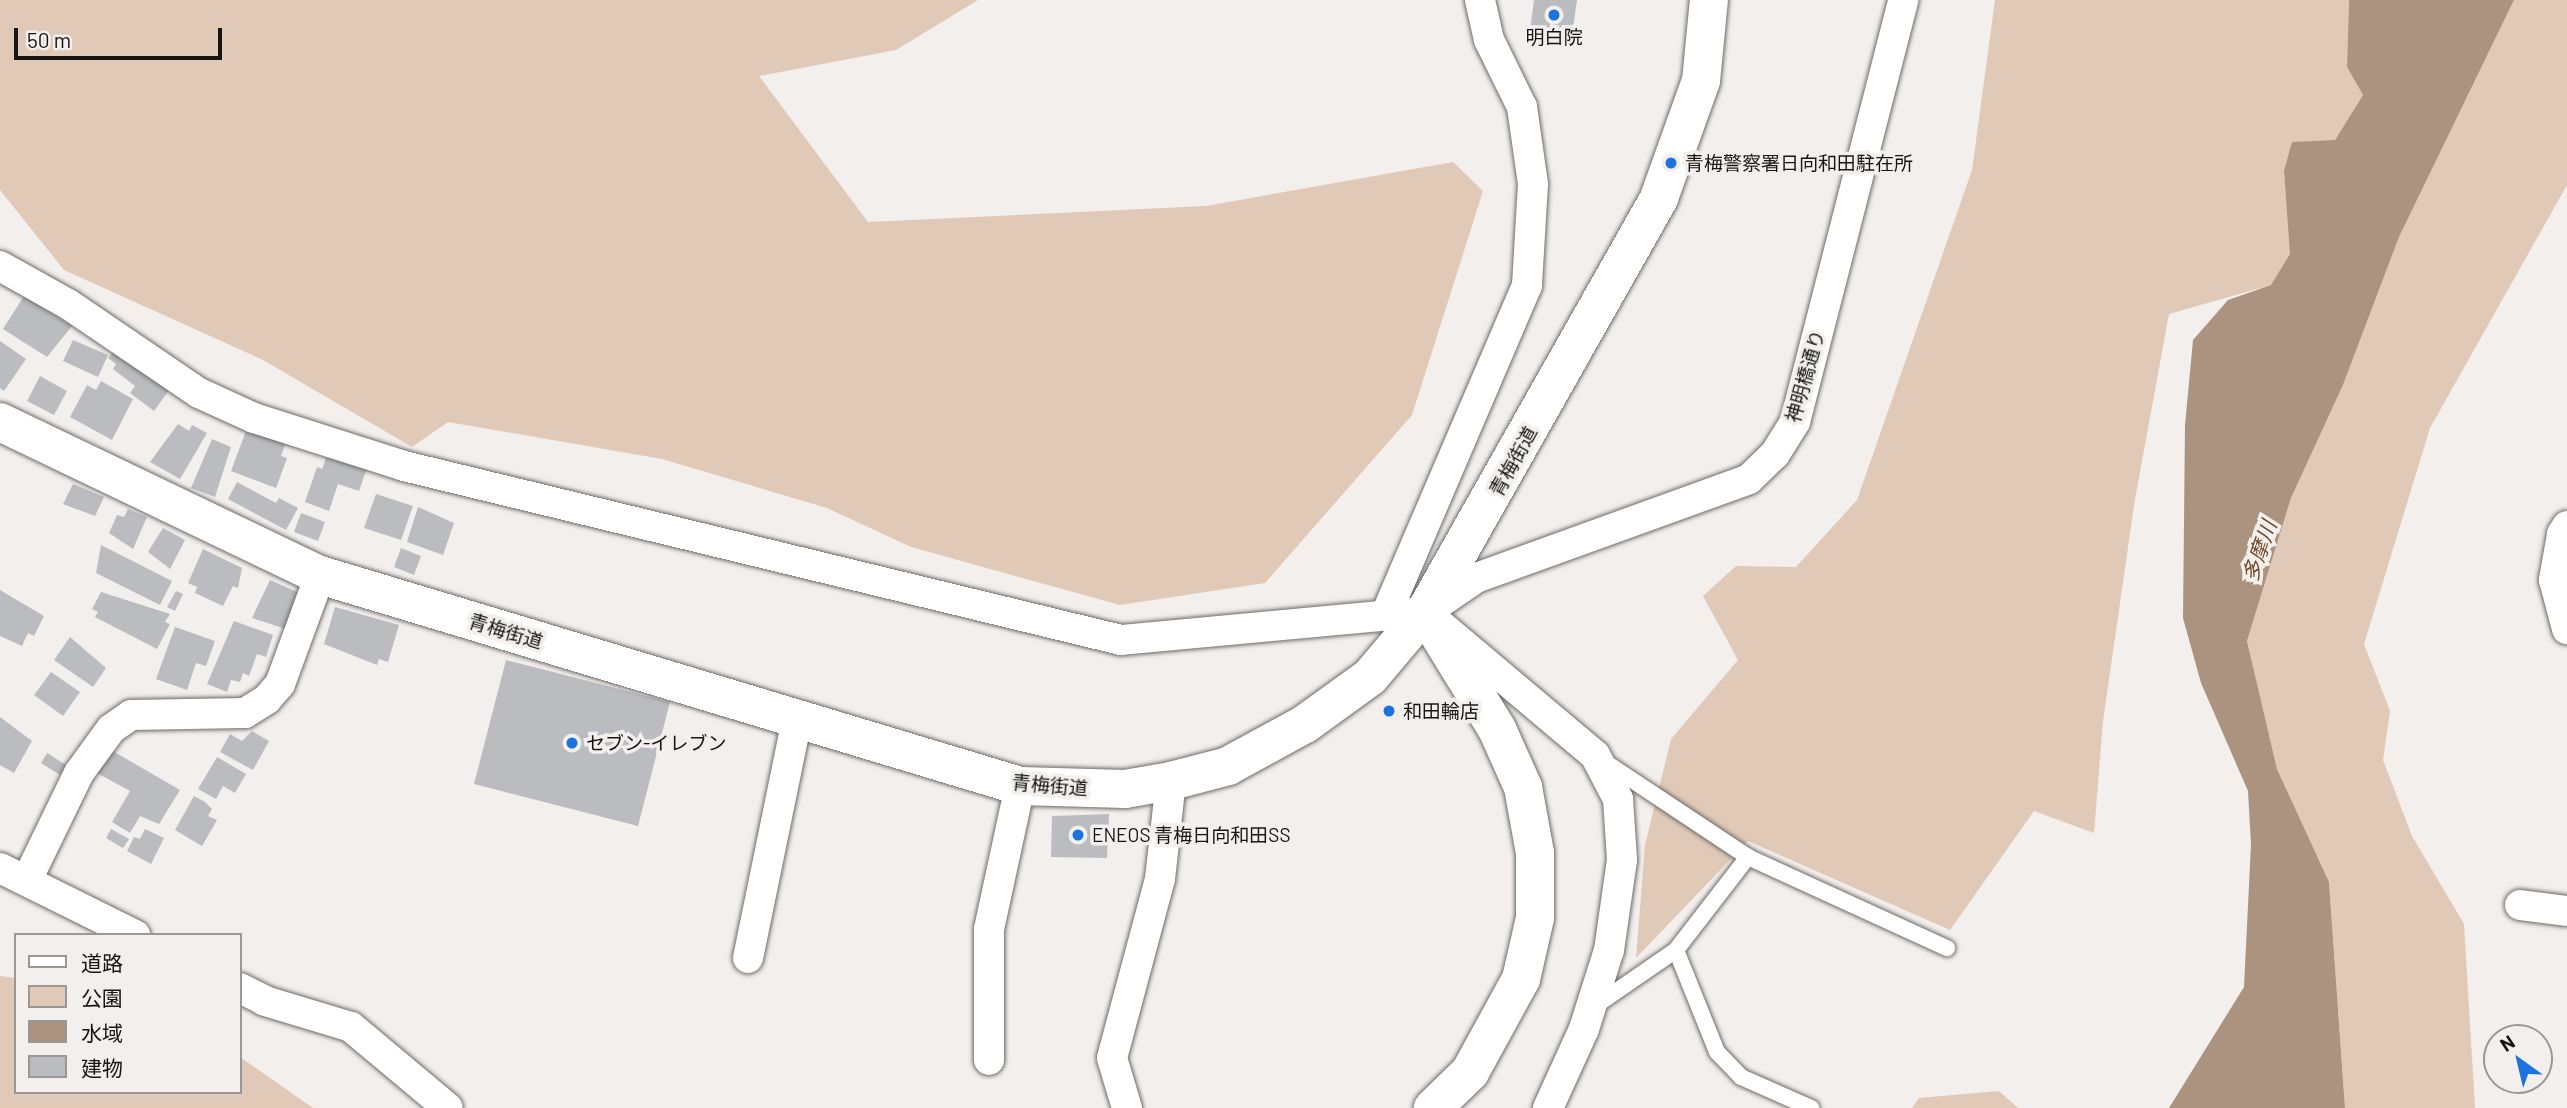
<!DOCTYPE html>
<meta charset="utf-8">
<style>
body{margin:0}
#map{position:relative;width:2567px;height:1108px;overflow:hidden;background:#f2efed;font-family:Barlow,"Noto Sans JP",sans-serif}
div>[style]{position:absolute}
.green>*{inset:0;background:#e0c9b7}
.water>*{inset:0;background:#ab937f}
.building>*{inset:0;background:#bbbcbf}
.roads{filter:drop-shadow(0 0 2px #6e6b69) drop-shadow(0 0 2px #6e6b69)}
.lane>*{height:16px;margin:-8px;padding:0 8px;transform-origin:8px;border-radius:8px;background:#fff}
.street>*{height:30px;margin:-15px;padding:0 15px;transform-origin:15px;border-radius:15px;background:#fff}
.secondary>*{height:38px;margin:-19px;padding:0 19px;transform-origin:19px;border-radius:19px;background:#fff}
.highway>*{height:38px;margin:-19px;padding:0 19px;transform-origin:19px;border-radius:19px;background:#fff}
.dots>*{width:19px;height:19px;translate:-50% -50%;box-sizing:border-box;border:4px solid #f2efed;border-radius:50%}
span{translate:-50% -50%;white-space:nowrap;text-align:center;line-height:1.15;-webkit-text-stroke:7px #f2efed;paint-order:stroke}
.poi-label{font-size:19px;color:#161514}
.left{translate:0 -50%;text-align:left}
.street-label{font-size:19px;color:#161514}
.water-label{font-size:21px;color:#6f4927;font-style:italic}
.legend{position:absolute;left:14px;top:933px;width:228px;height:161px;box-sizing:border-box;background:#f2efed;border:2px solid #9a9896;margin:0;padding:9px 12px;list-style:none;font-size:21px;color:#161514}
.legend li{display:flex;align-items:center;gap:14px;height:35px}
.legend b{width:35px;border:2px solid #9a9896}
.north{position:absolute;left:2483px;top:1024px;width:70px;height:70px;box-sizing:border-box;background:#f2efed;border:2px solid #9a9896;border-radius:50%;rotate:326deg;font-size:19px;font-weight:700;line-height:28px;text-align:center;color:#161514}
.north::after{content:'';display:block;margin:auto;width:24px;height:32px;background:#1c73dd;clip-path:polygon(50% 0,100% 100%,50% 72%,0 100%)}
.scale{position:absolute;left:14px;top:28px;width:208px;height:32px;box-sizing:border-box;border:4px solid #161514;border-top:0;padding-left:9px;font-size:21px;line-height:24px;white-space:nowrap;color:#161514;-webkit-text-stroke:5px #f2efed;paint-order:stroke}
</style>
<div id="map">
<div class="green">
<div style="clip-path:polygon(0 0,978px 0,896px 50px,759px 76px,868px 222px,1206px 206px,1453px 162px,1483px 191px,1412px 415px,1265px 583px,1120px 605px,911px 547px,827px 508px,662px 459px,448px 422px,412px 447px,263px 360px,64px 270px,0 190px)"></div>
<div style="clip-path:polygon(1995px 0,2349px 0,2347px 67px,2363px 95px,2335px 140px,2284px 171px,2291px 254px,2271px 285px,2169px 314px,2135px 499px,2103px 721px,2094px 833px,2034px 811px,1950px 930px,1748px 841px,1636px 958px,1645px 845px,1671px 739px,1738px 660px,1703px 596px,1736px 566px,1796px 567px,1857px 500px,1972px 170px)"></div>
<div style="clip-path:polygon(2514px 0,2567px 0,2567px 185px,2430px 428px,2364px 644px,2390px 711px,2383px 760px,2412px 836px,2464px 924px,2475px 1108px,2345px 1108px,2329px 882px,2277px 769px,2247px 641px,2291px 498px,2343px 385px,2399px 237px)"></div>
<div style="clip-path:polygon(0 976px,16px 978px,16px 1092px,240px 1092px,240px 1057px,313px 1108px,0 1108px)"></div>
<div style="clip-path:polygon(1999px 1091px,2018px 1108px,1912px 1108px,1919px 1098px)"></div>
</div>
<div class="water">
<div style="clip-path:polygon(2349px 0,2514px 0,2399px 237px,2343px 385px,2291px 498px,2247px 641px,2277px 769px,2329px 882px,2345px 1108px,2169px 1108px,2244px 987px,2251px 844px,2248px 791px,2201px 683px,2183px 618px,2185px 425px,2193px 340px,2228px 300px,2271px 285px,2290px 254px,2284px 171px,2292px 142px,2335px 140px,2363px 95px,2347px 67px)"></div>
</div>
<div class="building">
<div style="clip-path:polygon(1534px 0,1577px 0,1572px 35px,1530px 30px)"></div>
<div style="clip-path:polygon(24px 296px,72px 326px,47px 357px,3px 329px)"></div>
<div style="clip-path:polygon(73px 340px,108px 355px,98px 377px,63px 361px)"></div>
<div style="clip-path:polygon(0 341px,26px 359px,4px 391px,0 388px)"></div>
<div style="clip-path:polygon(116px 348px,170px 389px,154px 411px,130px 393px,135px 386px,113px 369px,116px 364px,108px 358px)"></div>
<div style="clip-path:polygon(40px 376px,67px 391px,54px 415px,27px 401px)"></div>
<div style="clip-path:polygon(101px 381px,133px 399px,112px 440px,70px 417px,87px 385px,96px 390px)"></div>
<div style="clip-path:polygon(178px 424px,189px 431px,192px 425px,207px 433px,180px 479px,150px 462px)"></div>
<div style="clip-path:polygon(247px 428px,286px 442px,281px 456px,287px 458px,276px 488px,231px 471px)"></div>
<div style="clip-path:polygon(212px 439px,231px 447px,215px 497px,191px 488px)"></div>
<div style="clip-path:polygon(329px 450px,367px 468px,359px 491px,338px 484px,329px 511px,305px 502px,317px 467px,322px 469px)"></div>
<div style="clip-path:polygon(237px 482px,276px 503px,279px 498px,298px 508px,286px 530px,228px 499px)"></div>
<div style="clip-path:polygon(73px 484px,104px 497px,95px 516px,63px 504px)"></div>
<div style="clip-path:polygon(376px 494px,413px 506px,401px 540px,364px 528px)"></div>
<div style="clip-path:polygon(418px 507px,454px 523px,443px 555px,407px 542px)"></div>
<div style="clip-path:polygon(128px 509px,147px 517px,133px 549px,109px 533px,117px 515px,124px 517px)"></div>
<div style="clip-path:polygon(301px 513px,325px 522px,318px 541px,294px 532px)"></div>
<div style="clip-path:polygon(163px 528px,185px 540px,170px 569px,148px 552px)"></div>
<div style="clip-path:polygon(101px 545px,172px 581px,160px 605px,96px 573px)"></div>
<div style="clip-path:polygon(401px 548px,421px 556px,414px 575px,394px 567px)"></div>
<div style="clip-path:polygon(203px 549px,242px 568px,238px 588px,233px 586px,223px 606px,195px 593px,197px 587px,188px 583px)"></div>
<div style="clip-path:polygon(270px 580px,297px 592px,286px 629px,252px 618px)"></div>
<div style="clip-path:polygon(0 590px,44px 616px,34px 636px,28px 633px,22px 646px,0 636px)"></div>
<div style="clip-path:polygon(176px 591px,183px 594px,175px 611px,167px 607px)"></div>
<div style="clip-path:polygon(101px 592px,170px 614px,165px 622px,170px 624px,157px 649px,95px 617px,98px 612px,92px 609px)"></div>
<div style="clip-path:polygon(335px 607px,399px 625px,388px 662px,379px 659px,377px 665px,324px 644px)"></div>
<div style="clip-path:polygon(234px 621px,273px 635px,266px 657px,257px 654px,249px 676px,243px 673px,240px 682px,231px 680px,227px 692px,207px 684px)"></div>
<div style="clip-path:polygon(175px 627px,215px 641px,206px 666px,196px 663px,187px 690px,156px 679px)"></div>
<div style="clip-path:polygon(70px 637px,106px 668px,93px 687px,54px 660px)"></div>
<div style="clip-path:polygon(506px 660px,670px 702px,638px 826px,474px 784px)"></div>
<div style="clip-path:polygon(51px 672px,80px 692px,63px 716px,34px 695px)"></div>
<div style="clip-path:polygon(0 717px,32px 741px,14px 773px,0 765px)"></div>
<div style="clip-path:polygon(252px 731px,269px 741px,253px 770px,220px 752px,230px 734px,242px 741px)"></div>
<div style="clip-path:polygon(111px 750px,180px 790px,159px 824px,140px 816px,130px 833px,112px 822px,130px 791px,97px 773px)"></div>
<div style="clip-path:polygon(47px 753px,66px 765px,60px 775px,41px 763px)"></div>
<div style="clip-path:polygon(217px 757px,246px 774px,235px 793px,223px 786px,216px 799px,198px 789px)"></div>
<div style="clip-path:polygon(194px 796px,205px 802px,212px 809px,208px 816px,217px 820px,202px 846px,175px 830px)"></div>
<div style="clip-path:polygon(1109px 814px,1107px 858px,1051px 857px,1052px 816px)"></div>
<div style="clip-path:polygon(111px 829px,129px 839px,123px 848px,106px 838px)"></div>
<div style="clip-path:polygon(145px 829px,164px 838px,151px 864px,127px 851px,134px 837px,140px 839px)"></div>
</div>
<div class="roads">
<div class="lane">
<div style="left:1602px;top:760px;width:175px;rotate:33.6deg"></div>
<div style="left:1748px;top:857px;width:219px;rotate:24.6deg"></div>
<div style="left:1676px;top:950px;width:110px;rotate:68.1deg"></div>
<div style="left:1717px;top:1052px;width:35px;rotate:46deg"></div>
<div style="left:1741px;top:1077px;width:77px;rotate:23.9deg"></div>
<div style="left:1592px;top:1008px;width:102px;rotate:-34.6deg"></div>
<div style="left:1676px;top:950px;width:118px;rotate:-52.3deg"></div>
</div>
<div class="street">
<div style="left:0;top:266px;width:78px;rotate:29.2deg"></div>
<div style="left:68px;top:304px;width:158px;rotate:34.2deg"></div>
<div style="left:199px;top:393px;width:60px;rotate:24.4deg"></div>
<div style="left:254px;top:418px;width:157px;rotate:17.7deg"></div>
<div style="left:404px;top:466px;width:738px;rotate:13.64deg"></div>
<div style="left:1121px;top:640px;width:305px;rotate:-5.3deg"></div>
<div style="left:1425px;top:612px;width:222px;rotate:40.1deg"></div>
<div style="left:1595px;top:755px;width:50px;rotate:62.4deg"></div>
<div style="left:1618px;top:799px;width:61px;rotate:86.2deg"></div>
<div style="left:1622px;top:860px;width:91px;rotate:98.2deg"></div>
<div style="left:1609px;top:950px;width:83px;rotate:107.6deg"></div>
<div style="left:1584px;top:1029px;width:87px;rotate:114.5deg"></div>
<div style="left:2567px;top:526px;width:9px;rotate:122deg"></div>
<div style="left:2562px;top:534px;width:47px;rotate:99.9deg"></div>
<div style="left:2554px;top:580px;width:51px;rotate:75.1deg"></div>
<div style="left:1429px;top:610px;width:57px;rotate:-34.2deg"></div>
<div style="left:1476px;top:578px;width:290px;rotate:-19.9deg"></div>
<div style="left:1749px;top:479px;width:36px;rotate:-44deg"></div>
<div style="left:1775px;top:454px;width:38px;rotate:-58deg"></div>
<div style="left:1795px;top:422px;width:436px;rotate:-75.6deg"></div>
<div style="left:1387px;top:612px;width:356px;rotate:-66.8deg"></div>
<div style="left:1527px;top:285px;width:101px;rotate:-86.6deg"></div>
<div style="left:1533px;top:184px;width:78px;rotate:-98.1deg"></div>
<div style="left:1522px;top:107px;width:75px;rotate:-116.2deg"></div>
<div style="left:1489px;top:40px;width:41px;rotate:-102.7deg"></div>
<div style="left:0;top:868px;width:151px;rotate:26.4deg"></div>
<div style="left:27px;top:880px;width:119px;rotate:-64.1deg"></div>
<div style="left:79px;top:773px;width:54px;rotate:-54deg"></div>
<div style="left:111px;top:729px;width:24px;rotate:-35deg"></div>
<div style="left:131px;top:715px;width:114px;rotate:-1deg"></div>
<div style="left:245px;top:713px;width:26px;rotate:-32deg"></div>
<div style="left:267px;top:699px;width:20px;rotate:-49deg"></div>
<div style="left:280px;top:684px;width:116px;rotate:-69.8deg"></div>
<div style="left:2520px;top:905px;width:47px;rotate:7.3deg"></div>
<div style="left:748px;top:958px;width:243px;rotate:-78.4deg"></div>
<div style="left:240px;top:988px;width:28px;rotate:27deg"></div>
<div style="left:265px;top:1001px;width:90px;rotate:16.8deg"></div>
<div style="left:351px;top:1027px;width:126px;rotate:39.9deg"></div>
<div style="left:989px;top:1060px;width:131px;rotate:-90deg"></div>
<div style="left:989px;top:929px;width:146px;rotate:-77.8deg"></div>
<div style="left:1127px;top:1108px;width:52px;rotate:-106.7deg"></div>
<div style="left:1112px;top:1058px;width:185px;rotate:-75deg"></div>
<div style="left:1160px;top:879px;width:99px;rotate:-83.6deg"></div>
</div>
<div class="secondary">
<div style="left:1425px;top:612px;width:137px;rotate:58.4deg"></div>
<div style="left:1497px;top:729px;width:64px;rotate:65.9deg"></div>
<div style="left:1523px;top:787px;width:67px;rotate:79.7deg"></div>
<div style="left:1535px;top:853px;width:65px;rotate:90deg"></div>
<div style="left:1535px;top:918px;width:63px;rotate:102.9deg"></div>
<div style="left:1521px;top:979px;width:106px;rotate:118.7deg"></div>
<div style="left:1470px;top:1072px;width:52px;rotate:135.8deg"></div>
</div>
<div class="highway">
<div style="left:0;top:422px;width:355px;rotate:25.6deg"></div>
<div style="left:320px;top:575px;width:731px;rotate:16.77deg"></div>
<div style="left:1020px;top:786px;width:105px;rotate:1.6deg"></div>
<div style="left:1125px;top:789px;width:47px;rotate:-9.9deg"></div>
<div style="left:1171px;top:781px;width:59px;rotate:-14.7deg"></div>
<div style="left:1228px;top:766px;width:88px;rotate:-28.6deg"></div>
<div style="left:1305px;top:724px;width:80px;rotate:-35.9deg"></div>
<div style="left:1370px;top:677px;width:85px;rotate:-49.8deg"></div>
<div style="left:1425px;top:612px;width:476px;rotate:-60.5deg"></div>
<div style="left:1659px;top:198px;width:124px;rotate:-70.3deg"></div>
<div style="left:1701px;top:81px;width:81px;rotate:-84.4deg"></div>
</div>
</div>
<div class="dots">
<div style="left:1554px;top:15px;background:#1c73dd"></div>
<div style="left:1671px;top:163px;background:#1c73dd"></div>
<div style="left:1389px;top:711px;background:#1c73dd"></div>
<div style="left:572px;top:743px;background:#1c73dd"></div>
<div style="left:1078px;top:835px;background:#1c73dd"></div>
</div>
<div class="poi-label">
<span style="left:1554px;top:37px">明白院</span>
<span class="left" style="left:1685px;top:163px">青梅警察署日向和田駐在所</span>
<span class="left" style="left:1403px;top:711px">和田輪店</span>
<span class="left" style="left:586px;top:743px">セブン-イレブン</span>
<span class="left" style="left:1092px;top:835px">ENEOS 青梅日向和田SS</span>
</div>
<div class="street-label">
<span style="left:1805px;top:376px;rotate:-74deg">神明橋通り</span>
<span style="left:1513px;top:461px;rotate:-61deg">青梅街道</span>
<span style="left:506px;top:631px;rotate:17deg">青梅街道</span>
<span style="left:1050px;top:785px;rotate:5deg">青梅街道</span>
</div>
<div class="water-label">
<span style="left:2259px;top:551px;rotate:-71deg">多摩川</span>
</div>
<ul class="legend">
<li><b style="height:9px;background:#fff"></b>道路</li>
<li><b style="height:19px;background:#e0c9b7"></b>公園</li>
<li><b style="height:19px;background:#ab937f"></b>水域</li>
<li><b style="height:19px;background:#bbbcbf"></b>建物</li>
</ul>
<div class="north">N</div>
<div class="scale">50 m</div>
</div>
